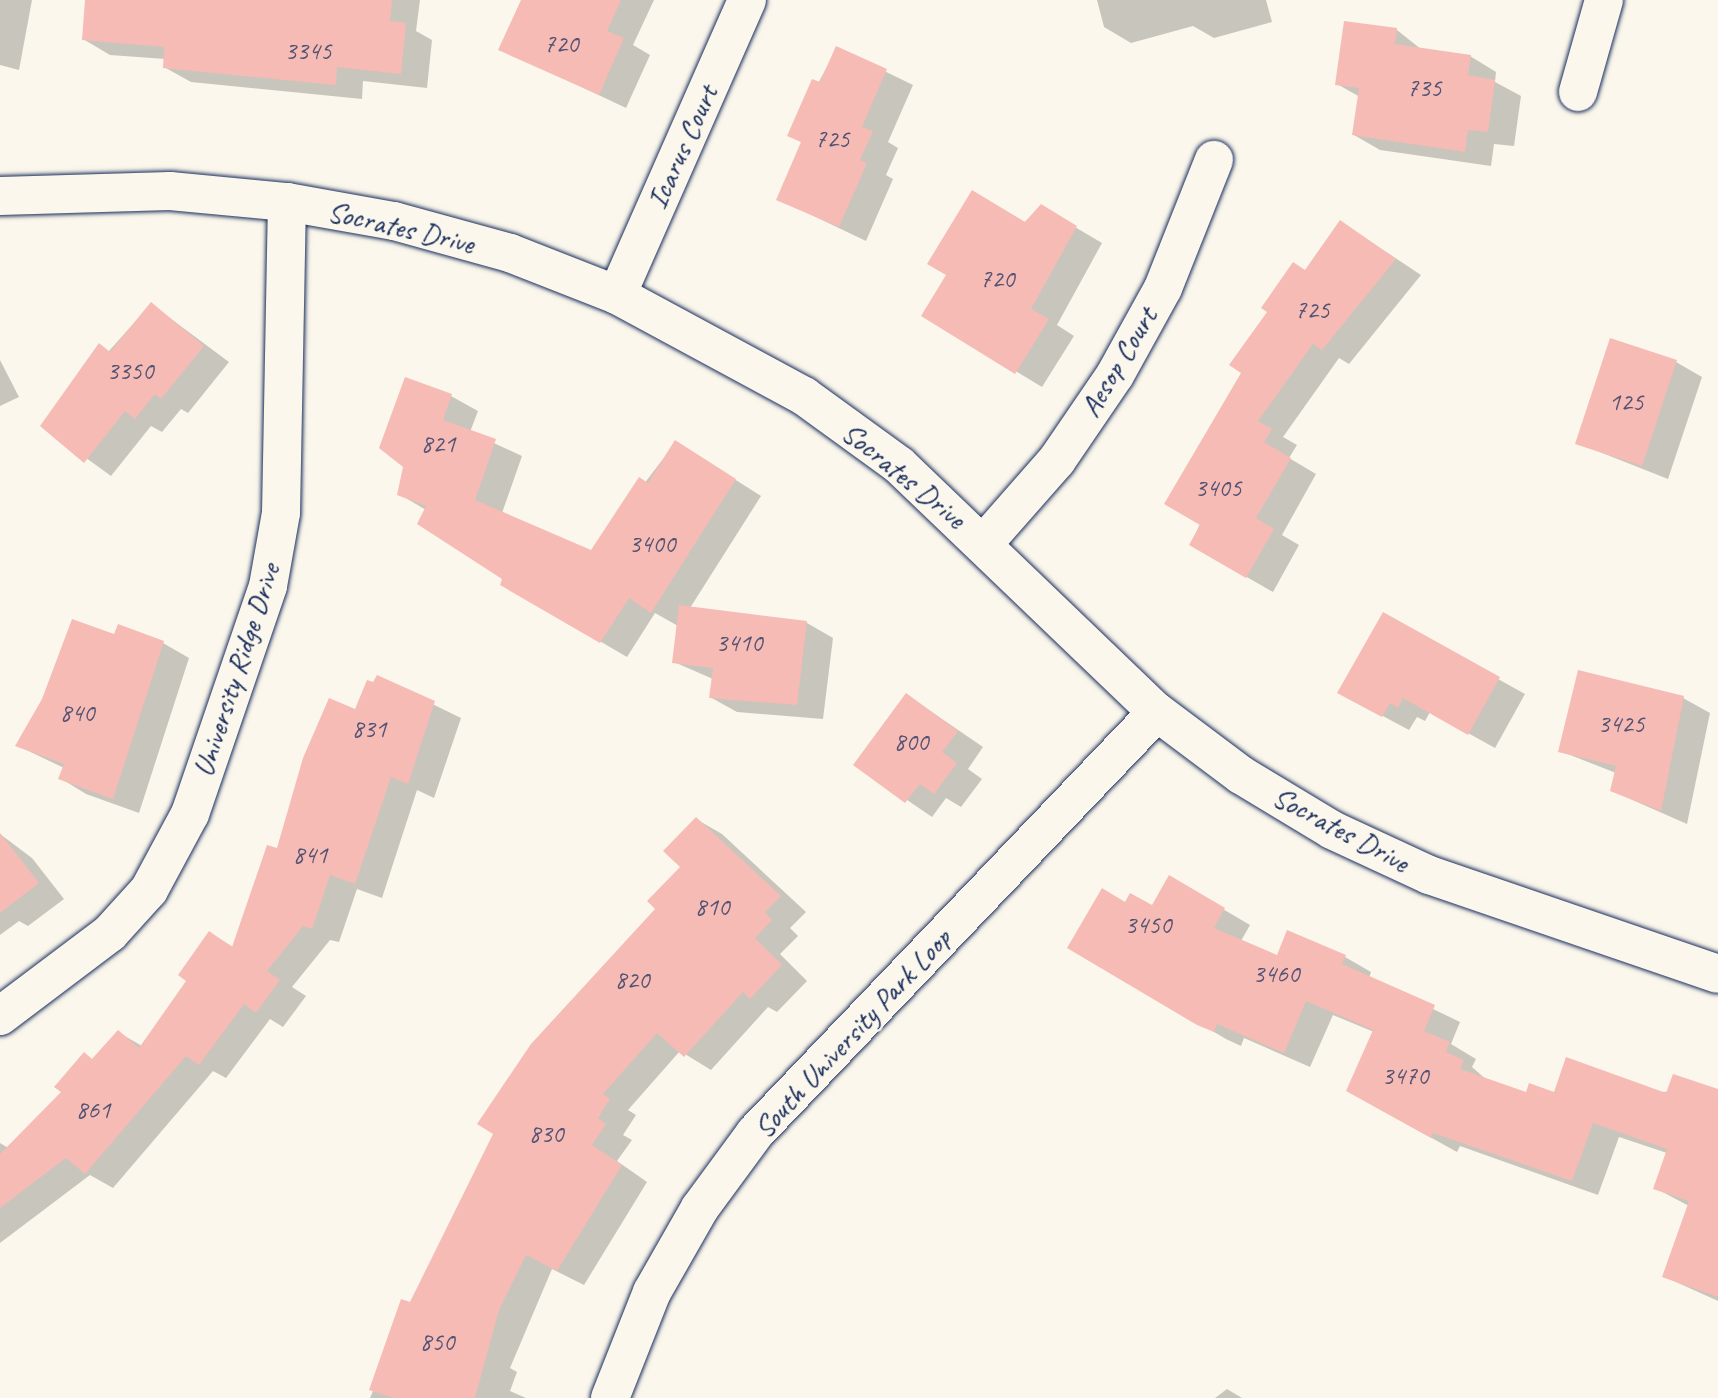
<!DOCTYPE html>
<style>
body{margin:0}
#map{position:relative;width:1718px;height:1398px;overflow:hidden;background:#fbf7ec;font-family:Caveat,sans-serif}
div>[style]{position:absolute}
.shadow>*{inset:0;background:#0003}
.building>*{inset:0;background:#f6bbb4}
.roads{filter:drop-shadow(0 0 2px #1b2f5e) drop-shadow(0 0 2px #1b2f5e)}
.minor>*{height:38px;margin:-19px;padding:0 19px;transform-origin:19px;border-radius:19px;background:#fbf7ec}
span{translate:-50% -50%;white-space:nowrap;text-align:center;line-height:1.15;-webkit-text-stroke:5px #fbf7ec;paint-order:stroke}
.number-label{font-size:26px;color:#525274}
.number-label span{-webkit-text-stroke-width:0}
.street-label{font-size:30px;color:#1b2f5e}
</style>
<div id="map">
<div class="shadow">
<div style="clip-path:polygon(0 0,32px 0,19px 70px,0 65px)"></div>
<div style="clip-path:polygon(86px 0,420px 0,416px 31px,432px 40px,427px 88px,363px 81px,362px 99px,191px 82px,164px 67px,165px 59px,110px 55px,83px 39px)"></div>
<div style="clip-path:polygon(523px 0,654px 0,633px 45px,650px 55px,626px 108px,501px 49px)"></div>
<div style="clip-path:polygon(1097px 0,1266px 0,1272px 22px,1214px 38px,1193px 26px,1131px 43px,1104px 27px)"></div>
<div style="clip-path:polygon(1346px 23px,1397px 30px,1422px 50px,1470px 56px,1496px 72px,1495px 82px,1521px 96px,1514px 146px,1494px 144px,1491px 166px,1380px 150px,1354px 135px,1360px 97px,1337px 84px)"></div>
<div style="clip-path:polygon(837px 48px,913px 85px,888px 142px,898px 148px,886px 175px,893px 179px,866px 241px,778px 199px,803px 143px,790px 136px)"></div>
<div style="clip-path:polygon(1041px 207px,1102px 243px,1057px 325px,1074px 336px,1042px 387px,923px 315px)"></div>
<div style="clip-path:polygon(1341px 222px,1421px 275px,1349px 364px,1339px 358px,1283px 437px,1297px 445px,1289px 458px,1316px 474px,1282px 535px,1299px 545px,1273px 592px,1191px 545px,1306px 272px)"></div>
<div style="clip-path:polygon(151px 304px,229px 362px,188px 413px,181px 409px,162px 432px,151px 426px,111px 476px,42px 426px)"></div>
<div style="clip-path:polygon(0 360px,19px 397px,0 406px)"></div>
<div style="clip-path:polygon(1676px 362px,1702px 377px,1668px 479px,1577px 443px)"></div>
<div style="clip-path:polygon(451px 396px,478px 411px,470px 432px,522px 456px,502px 513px,592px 552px,676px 442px,761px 496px,690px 608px,807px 623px,833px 638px,823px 719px,737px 712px,710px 697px,713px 679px,674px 662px,678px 626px,655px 613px,627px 657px,502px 584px,504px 579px,426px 510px,399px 494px)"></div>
<div style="clip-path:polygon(1383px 615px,1525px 694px,1495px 748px,1430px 712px,1425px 721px,1417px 717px,1409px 730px,1366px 707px)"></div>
<div style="clip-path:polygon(115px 636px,163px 643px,189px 658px,139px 813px,86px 794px,60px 778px,64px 768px,18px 746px)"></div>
<div style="clip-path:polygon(377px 677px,461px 718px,434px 798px,417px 790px,382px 898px,357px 889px,339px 942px,330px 940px,292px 987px,306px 996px,283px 1027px,270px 1019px,226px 1078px,213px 1071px,113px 1188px,90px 1175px,0 1243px,0 1143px,10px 1149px,118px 1032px,142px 1046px,188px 980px,210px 933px,233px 947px,278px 850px)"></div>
<div style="clip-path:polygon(907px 695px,983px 747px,968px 769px,982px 779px,961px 807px,946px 798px,932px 817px,856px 765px)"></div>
<div style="clip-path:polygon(1683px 698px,1710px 713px,1687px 824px,1612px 791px,1616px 773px,1560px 751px)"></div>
<div style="clip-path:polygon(696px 819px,722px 834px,806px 912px,790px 928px,798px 936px,780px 954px,807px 981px,777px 1012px,768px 1007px,711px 1070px,680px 1051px,628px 1110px,636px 1115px,623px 1135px,632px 1140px,617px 1161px,647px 1182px,584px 1285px,552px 1269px,510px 1368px,517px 1372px,510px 1391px,526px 1398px,370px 1398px,410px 1304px,682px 867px)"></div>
<div style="clip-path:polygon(0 834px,32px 858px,64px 899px,28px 926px,19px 921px,0 935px)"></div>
<div style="clip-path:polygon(1170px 878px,1250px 925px,1241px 941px,1278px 957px,1345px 957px,1371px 972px,1369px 978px,1460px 1022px,1451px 1044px,1476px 1059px,1472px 1067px,1488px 1081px,1527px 1094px,1718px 1091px,1718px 1301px,1665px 1277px,1689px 1206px,1655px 1188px,1667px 1153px,1619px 1137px,1598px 1195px,1460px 1146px,1457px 1152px,1374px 1106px,1374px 1032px,1333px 1015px,1310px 1067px,1244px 1038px,1241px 1046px,1226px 1039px,1070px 948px,1126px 904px,1153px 907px)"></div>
<div style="clip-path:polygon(1227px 1389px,1242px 1398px,1215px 1398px)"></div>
</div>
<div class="building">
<div style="clip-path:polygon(85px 0,392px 0,390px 21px,406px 23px,401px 74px,337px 67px,336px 85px,163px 68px,164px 47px,82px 40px)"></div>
<div style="clip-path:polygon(521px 0,621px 0,607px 31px,624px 38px,599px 95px,498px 50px)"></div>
<div style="clip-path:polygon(1344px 21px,1397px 28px,1395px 44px,1471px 55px,1468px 75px,1495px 80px,1488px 132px,1468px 130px,1465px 152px,1352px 135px,1359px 88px,1335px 85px)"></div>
<div style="clip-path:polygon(836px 46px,887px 69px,862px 127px,873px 131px,860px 160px,867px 163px,839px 227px,776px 200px,801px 142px,787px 136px,812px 79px,820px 82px)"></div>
<div style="clip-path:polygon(972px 190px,1025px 222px,1041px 204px,1077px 226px,1031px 309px,1049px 319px,1015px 374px,921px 316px,946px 275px,927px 264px)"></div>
<div style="clip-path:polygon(1340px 220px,1396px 259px,1322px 350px,1313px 344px,1258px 421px,1272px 429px,1264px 442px,1291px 458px,1256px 518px,1274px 529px,1246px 578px,1189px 545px,1200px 525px,1164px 504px,1241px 373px,1229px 365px,1267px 312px,1261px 308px,1293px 262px,1305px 270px)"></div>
<div style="clip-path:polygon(151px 302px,204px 346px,161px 399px,155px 394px,135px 419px,125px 411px,84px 463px,40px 426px,99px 343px,110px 352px)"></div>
<div style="clip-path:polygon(1610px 338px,1677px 360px,1642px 466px,1575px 444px)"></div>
<div style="clip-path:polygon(405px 377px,452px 394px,443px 420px,496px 439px,475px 500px,591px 550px,639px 477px,648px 483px,675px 440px,736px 479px,651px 613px,629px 598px,600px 643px,500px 585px,502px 579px,417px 524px,426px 506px,397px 495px,403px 467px,379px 448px)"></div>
<div style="clip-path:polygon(679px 605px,807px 621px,797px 705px,709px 698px,713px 668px,672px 663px)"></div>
<div style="clip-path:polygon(1383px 612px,1500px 677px,1468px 735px,1403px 698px,1398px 708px,1390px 703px,1382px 717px,1337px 693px)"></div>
<div style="clip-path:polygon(72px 619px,114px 634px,118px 624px,164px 641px,113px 799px,58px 779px,64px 764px,15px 746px,42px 699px)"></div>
<div style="clip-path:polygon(1578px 670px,1684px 696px,1661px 811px,1610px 791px,1616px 766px,1558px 752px)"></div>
<div style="clip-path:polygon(377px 675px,435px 701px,408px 784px,391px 777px,355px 884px,330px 875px,312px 929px,303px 926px,267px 971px,280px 980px,256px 1013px,244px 1004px,199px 1065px,186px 1056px,85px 1174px,66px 1158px,0 1208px,0 1154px,61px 1092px,54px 1087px,84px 1052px,92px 1059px,118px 1030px,139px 1048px,186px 981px,178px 975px,209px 931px,232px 947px,267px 845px,277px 848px,303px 758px,329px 698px,355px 709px,367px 680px,373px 682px)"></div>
<div style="clip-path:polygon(906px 693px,958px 731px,942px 752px,957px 763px,934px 794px,920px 784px,905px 803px,853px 765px)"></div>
<div style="clip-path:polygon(696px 817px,781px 896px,765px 912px,772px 920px,755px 938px,782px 965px,750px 999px,743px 992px,684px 1057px,657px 1033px,603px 1094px,610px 1099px,598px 1118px,606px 1124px,592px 1145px,622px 1165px,557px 1271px,526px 1255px,499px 1310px,475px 1398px,393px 1398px,369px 1390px,401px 1299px,410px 1302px,493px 1134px,477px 1124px,531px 1044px,655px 909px,647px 901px,680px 867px,663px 851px)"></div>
<div style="clip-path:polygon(0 833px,39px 883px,0 913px)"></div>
<div style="clip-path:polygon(1169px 875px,1225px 908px,1214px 928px,1277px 955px,1287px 930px,1346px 955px,1342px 964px,1435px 1005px,1424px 1031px,1450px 1042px,1446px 1052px,1464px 1060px,1460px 1069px,1526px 1092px,1529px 1083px,1554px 1092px,1566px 1057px,1666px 1093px,1673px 1074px,1718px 1089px,1718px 1297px,1662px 1277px,1689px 1201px,1653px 1189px,1667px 1149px,1593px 1123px,1572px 1181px,1433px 1133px,1431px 1138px,1346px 1091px,1373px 1030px,1306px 1001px,1284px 1053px,1217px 1024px,1214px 1032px,1197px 1025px,1067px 948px,1102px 888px,1125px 902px,1130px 893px,1152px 905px)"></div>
</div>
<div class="roads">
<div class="minor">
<div style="left:1578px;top:92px;width:96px;rotate:-74.2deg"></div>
<div style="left:0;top:196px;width:170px;rotate:-1.7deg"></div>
<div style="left:170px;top:191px;width:118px;rotate:5.4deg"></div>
<div style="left:287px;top:202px;width:109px;rotate:10.1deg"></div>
<div style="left:394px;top:221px;width:120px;rotate:15.4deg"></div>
<div style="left:510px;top:253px;width:115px;rotate:21.4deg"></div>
<div style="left:617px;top:295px;width:213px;rotate:28.4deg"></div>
<div style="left:804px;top:396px;width:117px;rotate:36deg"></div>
<div style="left:899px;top:465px;width:357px;rotate:43.8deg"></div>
<div style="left:1157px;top:712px;width:105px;rotate:36.9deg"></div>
<div style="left:1241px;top:775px;width:106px;rotate:31.1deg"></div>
<div style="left:1332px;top:830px;width:107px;rotate:24.9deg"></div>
<div style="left:1429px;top:875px;width:305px;rotate:18.9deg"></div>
<div style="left:617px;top:295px;width:322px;rotate:-66.2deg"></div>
<div style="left:985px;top:542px;width:109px;rotate:-48.7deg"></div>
<div style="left:1057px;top:460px;width:103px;rotate:-55.7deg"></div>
<div style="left:1115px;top:375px;width:99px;rotate:-61.1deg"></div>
<div style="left:1163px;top:288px;width:138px;rotate:-68.3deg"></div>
<div style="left:0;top:1016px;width:138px;rotate:-37deg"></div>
<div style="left:110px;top:933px;width:58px;rotate:-47.8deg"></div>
<div style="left:149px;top:890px;width:86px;rotate:-61.7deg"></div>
<div style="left:190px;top:814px;width:241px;rotate:-71.1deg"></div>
<div style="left:268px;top:586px;width:74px;rotate:-79.9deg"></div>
<div style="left:281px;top:513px;width:311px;rotate:-88.9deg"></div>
<div style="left:610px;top:1398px;width:114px;rotate:-68.4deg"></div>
<div style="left:652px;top:1292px;width:97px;rotate:-60.3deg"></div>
<div style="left:700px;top:1208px;width:93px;rotate:-53.7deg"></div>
<div style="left:755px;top:1133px;width:582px;rotate:-46.32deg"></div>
</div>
</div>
<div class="number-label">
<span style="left:561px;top:44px">720</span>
<span style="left:308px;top:51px">3345</span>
<span style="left:1424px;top:88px">735</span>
<span style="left:832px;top:139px">725</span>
<span style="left:997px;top:279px">720</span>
<span style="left:1312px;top:310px">725</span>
<span style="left:130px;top:371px">3350</span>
<span style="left:1626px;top:402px">125</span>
<span style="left:438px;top:444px">821</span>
<span style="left:1218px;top:488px">3405</span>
<span style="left:652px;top:544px">3400</span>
<span style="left:739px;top:643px">3410</span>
<span style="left:77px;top:713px">840</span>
<span style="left:1621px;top:724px">3425</span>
<span style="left:369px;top:729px">831</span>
<span style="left:911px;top:742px">800</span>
<span style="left:310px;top:855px">841</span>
<span style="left:712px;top:907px">810</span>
<span style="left:1148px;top:925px">3450</span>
<span style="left:1276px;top:974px">3460</span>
<span style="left:632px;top:980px">820</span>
<span style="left:1405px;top:1076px">3470</span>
<span style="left:93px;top:1110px">861</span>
<span style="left:546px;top:1134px">830</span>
<span style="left:437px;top:1342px">850</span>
</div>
<div class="street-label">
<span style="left:682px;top:147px;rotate:-66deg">Icarus Court</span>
<span style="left:401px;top:227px;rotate:13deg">Socrates Drive</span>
<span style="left:1118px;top:362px;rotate:-59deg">Aesop Court</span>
<span style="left:904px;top:475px;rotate:39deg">Socrates Drive</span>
<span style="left:236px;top:670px;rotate:-72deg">University Ridge Drive</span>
<span style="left:1341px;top:829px;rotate:28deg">Socrates Drive</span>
<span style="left:852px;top:1033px;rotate:-47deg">South University Park Loop</span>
</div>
</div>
